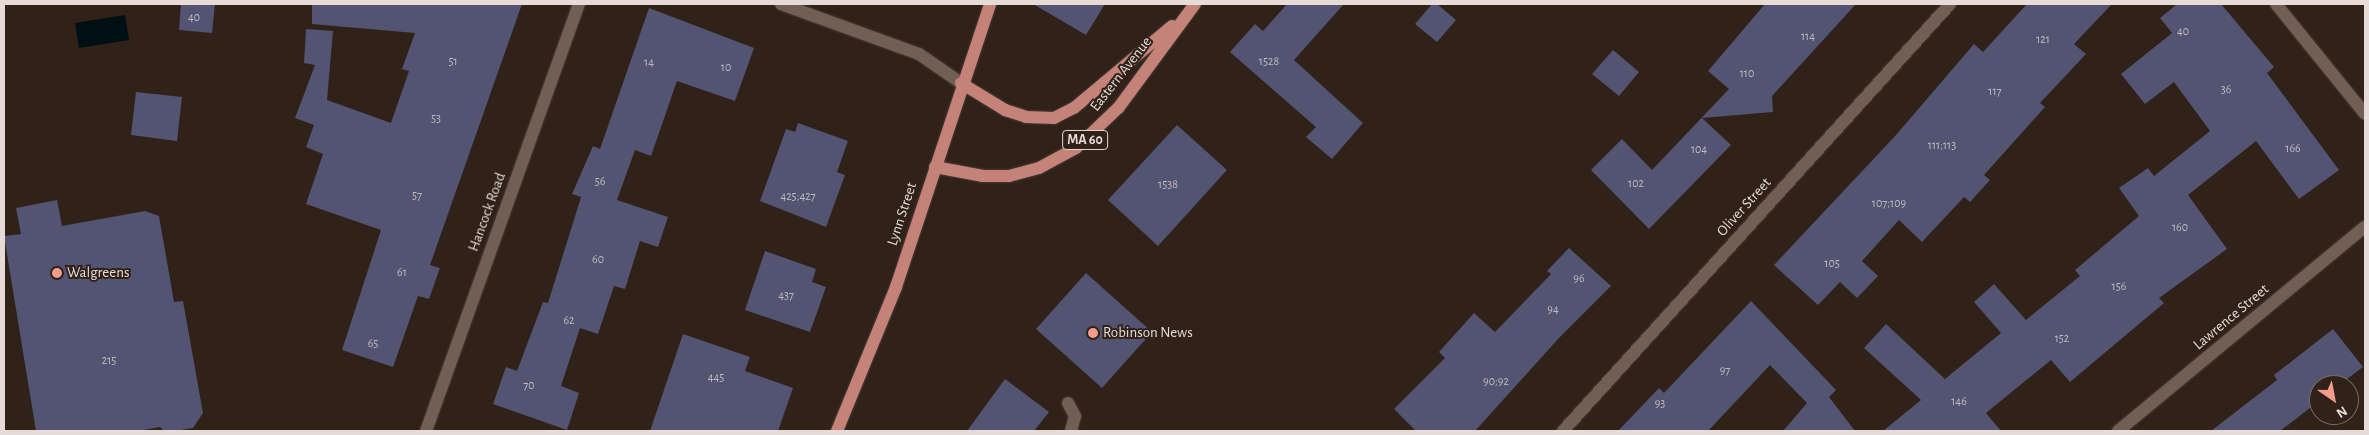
<!DOCTYPE html>
<style>
body{margin:0}
#map{position:relative;width:2369px;height:435px;overflow:hidden;background:#302119;font-family:"Alegreya Sans",sans-serif}
div>[style]{position:absolute}
.water>*{inset:0;background:#000f14}
.building>*{inset:0;background:#525472}
.roads{filter:drop-shadow(0 0 1px #493c36) drop-shadow(0 0 1px #493c36)}
.minor>*{height:12px;margin:-6px;padding:0 6px;transform-origin:6px;border-radius:6px;background:#715f56}
.major>*{height:12px;margin:-6px;padding:0 6px;transform-origin:6px;border-radius:6px;background:#c48279}
.dots>*{width:14px;height:14px;translate:-50% -50%;box-sizing:border-box;border:2px solid #302119;border-radius:50%}
span{translate:-50% -50%;white-space:nowrap;text-align:center;line-height:1.15;-webkit-text-stroke:4px #302119;paint-order:stroke}
.number-label{font-size:12px;color:#c1b9bd}
.number-label span{-webkit-text-stroke-width:0}
.shield-label span{padding:1px 4px;background:#302119;border:1px solid;border-radius:4px;-webkit-text-stroke-width:0}
.shield-label{font-size:14px;color:#e6dbd6;font-weight:700}
.street-label{font-size:15px;color:#e6dbd6}
.poi-label{font-size:15px;color:#e6dbd6}
.left{translate:0 -50%;text-align:left}
.frame{position:absolute;inset:0;border:5px solid #e6dbd6;pointer-events:none}
.north{position:absolute;left:2309px;top:375px;width:50px;height:50px;box-sizing:border-box;background:#302119;border:1px solid #796b65;border-radius:50%;rotate:147deg;font-size:14px;font-weight:700;line-height:20px;text-align:center;color:#e6dbd6}
.north::after{content:'';display:block;margin:auto;width:18px;height:22px;background:#f49d8c;clip-path:polygon(50% 0,100% 100%,50% 72%,0 100%)}
</style>
<div id="map">
<div class="water">
<div style="clip-path:polygon(125px 15px,129px 40px,79px 48px,75px 23px)"></div>
</div>
<div class="building">
<div style="clip-path:polygon(181px 4px,215px 4px,212px 33px,179px 30px)"></div>
<div style="clip-path:polygon(312px 4px,522px 4px,430px 265px,440px 268px,429px 299px,418px 296px,393px 367px,342px 350px,381px 230px,306px 204px,323px 154px,306px 147px,314px 125px,295px 118px,315px 65px,304px 63px,306px 29px,333px 31px,327px 100px,391px 123px,409px 71px,402px 69px,415px 33px,312px 24px)"></div>
<div style="clip-path:polygon(1033px 4px,1105px 4px,1086px 35px)"></div>
<div style="clip-path:polygon(1287px 4px,1344px 4px,1294px 60px,1363px 123px,1332px 159px,1306px 137px,1316px 127px,1230px 52px,1255px 24px,1263px 31px)"></div>
<div style="clip-path:polygon(1432px 4px,1437px 4px,1456px 20px,1437px 42px,1415px 24px)"></div>
<div style="clip-path:polygon(1765px 4px,1856px 4px,1772px 96px,1773px 112px,1702px 118px,1731px 145px,1649px 229px,1591px 170px,1622px 139px,1652px 170px,1729px 89px,1708px 71px)"></div>
<div style="clip-path:polygon(2027px 4px,2112px 4px,2074px 44px,2086px 54px,2040px 103px,2045px 107px,1984px 175px,1990px 180px,1970px 202px,1964px 197px,1922px 242px,1899px 220px,1862px 261px,1878px 276px,1857px 298px,1840px 282px,1818px 305px,1774px 265px,1896px 135px,1974px 44px,1983px 52px)"></div>
<div style="clip-path:polygon(2177px 4px,2221px 4px,2274px 67px,2267px 73px,2339px 170px,2299px 199px,2256px 141px,2188px 195px,2227px 249px,2159px 298px,2164px 303px,2070px 382px,2051px 360px,1986px 413px,2001px 431px,1883px 431px,1921px 400px,1864px 348px,1886px 324px,1945px 379px,2001px 333px,1974px 302px,1994px 284px,2026px 320px,2080px 276px,2075px 270px,2139px 216px,2119px 188px,2148px 168px,2154px 176px,2210px 131px,2174px 82px,2145px 104px,2121px 74px,2172px 33px,2160px 18px)"></div>
<div style="clip-path:polygon(649px 8px,754px 48px,735px 101px,677px 81px,651px 156px,635px 150px,617px 200px,668px 217px,658px 247px,640px 241px,625px 289px,614px 286px,598px 334px,580px 328px,561px 386px,579px 393px,567px 430px,493px 404px,506px 367px,517px 371px,543px 302px,548px 303px,581px 197px,572px 194px,593px 146px,600px 149px)"></div>
<div style="clip-path:polygon(1613px 50px,1639px 72px,1619px 96px,1592px 74px)"></div>
<div style="clip-path:polygon(136px 92px,182px 97px,177px 141px,131px 135px)"></div>
<div style="clip-path:polygon(798px 123px,848px 141px,837px 172px,845px 175px,826px 227px,760px 201px,786px 129px,795px 132px)"></div>
<div style="clip-path:polygon(1177px 125px,1227px 170px,1158px 246px,1108px 200px)"></div>
<div style="clip-path:polygon(57px 200px,62px 226px,145px 211px,159px 216px,174px 302px,183px 301px,203px 413px,193px 428px,175px 431px,164px 431px,160px 427px,138px 431px,36px 431px,4px 236px,21px 234px,16px 208px)"></div>
<div style="clip-path:polygon(1569px 248px,1611px 286px,1559px 338px,1475px 431px,1416px 431px,1394px 409px,1445px 358px,1439px 352px,1474px 313px,1495px 332px,1551px 274px,1547px 271px)"></div>
<div style="clip-path:polygon(765px 251px,816px 269px,812px 282px,826px 287px,810px 332px,745px 310px)"></div>
<div style="clip-path:polygon(1086px 273px,1152px 332px,1102px 388px,1036px 329px)"></div>
<div style="clip-path:polygon(1751px 301px,1836px 390px,1829px 397px,1855px 431px,1783px 431px,1807px 403px,1770px 365px,1708px 431px,1618px 431px,1659px 388px,1664px 393px)"></div>
<div style="clip-path:polygon(2333px 329px,2363px 367px,2339px 385px,2319px 385px,2319px 401px,2280px 431px,2211px 431px,2277px 380px,2274px 375px)"></div>
<div style="clip-path:polygon(683px 334px,750px 357px,745px 371px,793px 388px,778px 431px,650px 431px)"></div>
<div style="clip-path:polygon(1005px 379px,1049px 412px,1034px 431px,967px 431px)"></div>
</div>
<div class="roads">
<div class="minor">
<div style="left:781px;top:4px;width:147px;rotate:19.9deg"></div>
<div style="left:919px;top:54px;width:51px;rotate:34.6deg"></div>
<div style="left:2276px;top:4px;width:141px;rotate:51deg"></div>
<div style="left:1068px;top:403px;width:15px;rotate:62deg"></div>
<div style="left:1075px;top:416px;width:16px;rotate:105deg"></div>
<div style="left:426px;top:431px;width:454px;rotate:-70.3deg"></div>
<div style="left:1563px;top:431px;width:576px;rotate:-47.81deg"></div>
<div style="left:2118px;top:431px;width:320px;rotate:-39.6deg"></div>
</div>
<div class="major">
<div style="left:961px;top:83px;width:52px;rotate:31.5deg"></div>
<div style="left:1005px;top:110px;width:22px;rotate:18deg"></div>
<div style="left:1026px;top:117px;width:28px;rotate:2deg"></div>
<div style="left:1054px;top:118px;width:22px;rotate:-27deg"></div>
<div style="left:1074px;top:108px;width:128px;rotate:-39.9deg"></div>
<div style="left:935px;top:167px;width:49px;rotate:10.6deg"></div>
<div style="left:983px;top:176px;width:26px"></div>
<div style="left:1009px;top:176px;width:31px;rotate:-15deg"></div>
<div style="left:1039px;top:168px;width:42px;rotate:-28.4deg"></div>
<div style="left:1076px;top:148px;width:59px;rotate:-43.6deg"></div>
<div style="left:1119px;top:107px;width:128px;rotate:-53.6deg"></div>
<div style="left:837px;top:431px;width:156px;rotate:-67.7deg"></div>
<div style="left:896px;top:287px;width:298px;rotate:-71.6deg"></div>
</div>
</div>
<div class="dots">
<div style="left:57px;top:273px;background:#f49d8c"></div>
<div style="left:1093px;top:333px;background:#f49d8c"></div>
</div>
<div class="number-label">
<span style="left:194px;top:18px">40</span>
<span style="left:2183px;top:32px">40</span>
<span style="left:1808px;top:37px">114</span>
<span style="left:2043px;top:40px">121</span>
<span style="left:453px;top:62px">51</span>
<span style="left:1269px;top:62px">1528</span>
<span style="left:649px;top:63px">14</span>
<span style="left:726px;top:68px">10</span>
<span style="left:1747px;top:74px">110</span>
<span style="left:2226px;top:90px">36</span>
<span style="left:1995px;top:92px">117</span>
<span style="left:436px;top:119px">53</span>
<span style="left:1942px;top:146px">111;113</span>
<span style="left:2293px;top:149px">166</span>
<span style="left:1699px;top:150px">104</span>
<span style="left:600px;top:182px">56</span>
<span style="left:1636px;top:184px">102</span>
<span style="left:1168px;top:185px">1538</span>
<span style="left:417px;top:196px">57</span>
<span style="left:798px;top:197px">425;427</span>
<span style="left:1889px;top:204px">107;109</span>
<span style="left:2180px;top:228px">160</span>
<span style="left:598px;top:260px">60</span>
<span style="left:1832px;top:264px">105</span>
<span style="left:402px;top:273px">61</span>
<span style="left:1579px;top:279px">96</span>
<span style="left:2119px;top:287px">156</span>
<span style="left:786px;top:296px">437</span>
<span style="left:1553px;top:310px">94</span>
<span style="left:569px;top:321px">62</span>
<span style="left:2062px;top:339px">152</span>
<span style="left:373px;top:344px">65</span>
<span style="left:109px;top:361px">215</span>
<span style="left:1725px;top:371px">97</span>
<span style="left:716px;top:378px">445</span>
<span style="left:1496px;top:382px">90;92</span>
<span style="left:529px;top:386px">70</span>
<span style="left:1959px;top:402px">146</span>
<span style="left:1660px;top:404px">93</span>
</div>
<div class="shield-label">
<span style="left:1085px;top:140px">MA 60</span>
</div>
<div class="street-label">
<span style="left:1121px;top:74px;rotate:-52deg">Eastern Avenue</span>
<span style="left:1744px;top:207px;rotate:-48deg">Oliver Street</span>
<span style="left:487px;top:212px;rotate:-70deg">Hancock Road</span>
<span style="left:902px;top:214px;rotate:-72deg">Lynn Street</span>
<span style="left:2231px;top:317px;rotate:-40deg">Lawrence Street</span>
</div>
<div class="poi-label">
<span class="left" style="left:67px;top:273px">Walgreens</span>
<span class="left" style="left:1103px;top:333px">Robinson News</span>
</div>
<div class="frame"></div>
<div class="north">N</div>
</div>
